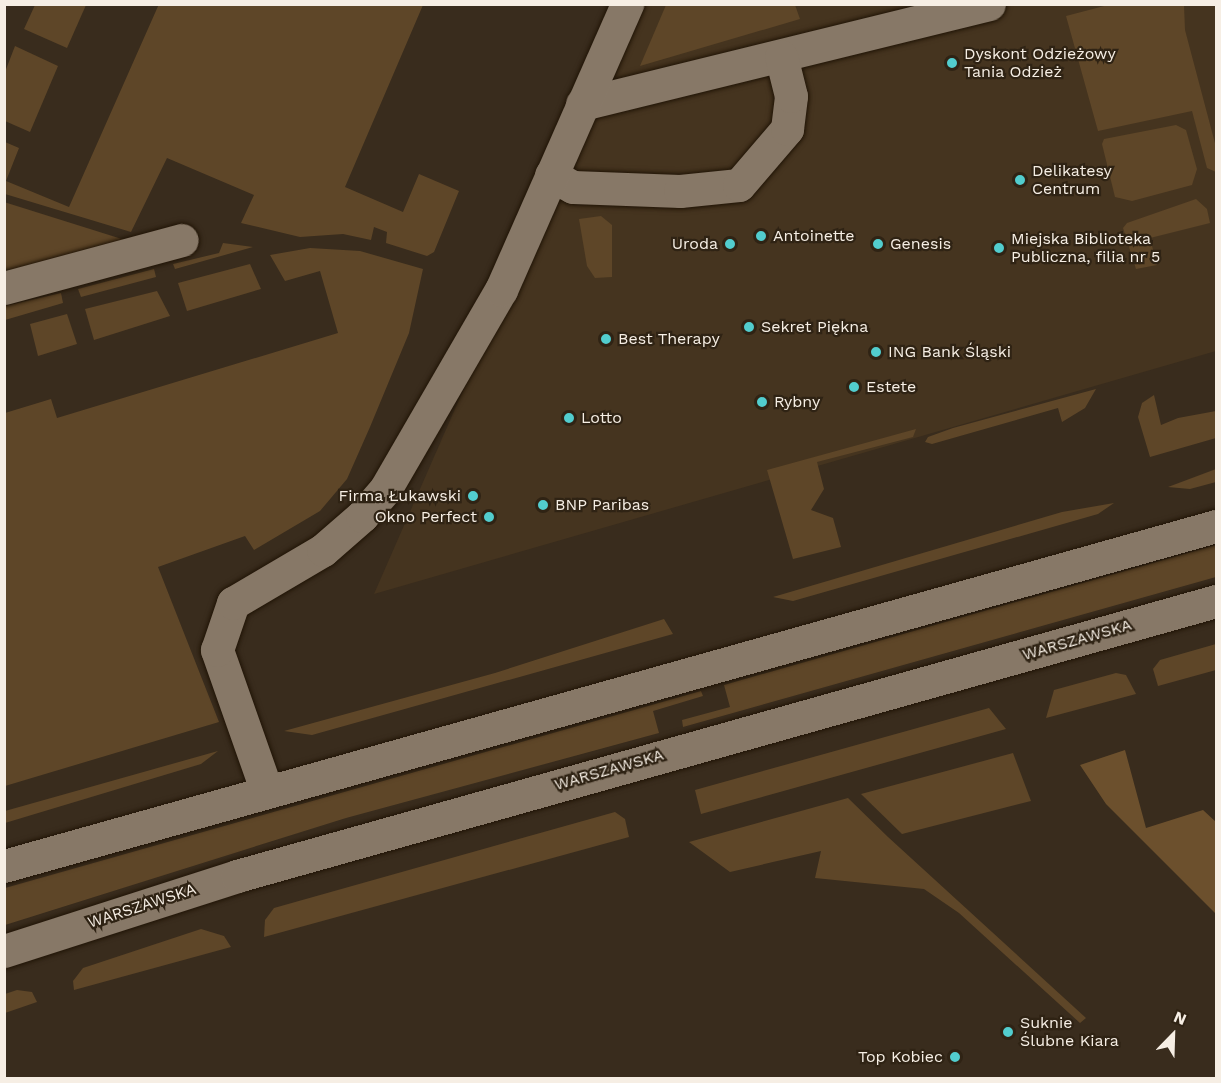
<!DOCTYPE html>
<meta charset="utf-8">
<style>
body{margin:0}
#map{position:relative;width:1221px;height:1083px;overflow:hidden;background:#392c1d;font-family:"Work Sans",sans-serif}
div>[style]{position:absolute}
.built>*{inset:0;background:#45341f}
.green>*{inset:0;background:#5e4628}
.forest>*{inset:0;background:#6c502d}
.roads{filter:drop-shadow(0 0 2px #201406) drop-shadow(0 0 2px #201406)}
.street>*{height:33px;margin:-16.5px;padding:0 16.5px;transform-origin:16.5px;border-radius:16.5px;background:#877867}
.secondary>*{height:33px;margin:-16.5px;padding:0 16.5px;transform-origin:16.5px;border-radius:16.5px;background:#877867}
.dots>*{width:16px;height:16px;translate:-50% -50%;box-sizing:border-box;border:3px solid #2f2314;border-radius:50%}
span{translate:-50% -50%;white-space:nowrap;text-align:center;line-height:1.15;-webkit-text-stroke:4.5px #2f2314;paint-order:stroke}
.poi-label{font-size:16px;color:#f6eee4}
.left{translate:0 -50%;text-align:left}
.right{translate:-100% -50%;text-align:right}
.street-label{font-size:16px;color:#f6eee4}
.frame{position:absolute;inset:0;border:6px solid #f6eee4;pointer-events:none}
.north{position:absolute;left:1143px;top:1005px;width:60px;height:60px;-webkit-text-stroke:4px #2f2314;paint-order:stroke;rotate:23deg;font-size:16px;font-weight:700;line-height:24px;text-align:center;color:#f6eee4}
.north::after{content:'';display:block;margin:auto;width:21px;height:27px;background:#f6eee4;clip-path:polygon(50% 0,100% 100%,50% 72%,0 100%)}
</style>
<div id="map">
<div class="built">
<div style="clip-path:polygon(632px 5px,1216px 5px,1216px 351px,374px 594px)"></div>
</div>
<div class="green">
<div style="clip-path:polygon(159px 4px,423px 5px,345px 187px,403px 212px,419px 174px,459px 191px,434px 252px,427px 256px,386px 243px,387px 232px,374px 227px,371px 240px,343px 234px,300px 237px,241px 223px,254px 195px,167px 158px,131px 232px,5px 194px,5px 142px,19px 148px,6px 181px,69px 207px)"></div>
<div style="clip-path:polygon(35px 5px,86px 5px,67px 48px,24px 29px)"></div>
<div style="clip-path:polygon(666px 5px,795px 5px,800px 19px,640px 66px)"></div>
<div style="clip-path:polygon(1108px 5px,1184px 5px,1185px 30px,1216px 147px,1216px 172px,1207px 168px,1192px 111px,1098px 131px,1066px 16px)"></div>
<div style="clip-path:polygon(15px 46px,58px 66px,30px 132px,5px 121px,5px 72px)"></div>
<div style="clip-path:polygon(1176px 125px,1186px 130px,1197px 169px,1192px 185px,1132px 201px,1115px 197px,1102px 144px,1104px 139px)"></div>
<div style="clip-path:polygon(1196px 199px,1207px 209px,1210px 223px,1150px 238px,1157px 265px,1136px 269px,1123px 228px,1127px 223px)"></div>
<div style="clip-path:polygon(4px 202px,125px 240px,5px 272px)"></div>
<div style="clip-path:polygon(601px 216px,612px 225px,612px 277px,595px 278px,587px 266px,579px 219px)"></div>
<div style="clip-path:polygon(223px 243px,253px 247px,175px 269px,173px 264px,219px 253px)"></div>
<div style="clip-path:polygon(310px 248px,360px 251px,423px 269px,409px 333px,370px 427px,347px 479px,320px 511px,254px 550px,245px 536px,158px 567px,219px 722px,5px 786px,5px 413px,51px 399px,57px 418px,338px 333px,320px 271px,285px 281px,270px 255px)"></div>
<div style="clip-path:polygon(250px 264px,261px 289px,187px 311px,178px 283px)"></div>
<div style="clip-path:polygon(154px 269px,156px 277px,81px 297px,78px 289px)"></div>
<div style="clip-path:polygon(157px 291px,170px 316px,94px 340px,85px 309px)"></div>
<div style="clip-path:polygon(61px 293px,63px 303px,5px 320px,5px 306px)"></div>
<div style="clip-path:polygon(67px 314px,77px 344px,38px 356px,30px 324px)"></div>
<div style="clip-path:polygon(1096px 389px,1085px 408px,1062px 422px,1058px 408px,932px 444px,925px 442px,928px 437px,953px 428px)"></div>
<div style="clip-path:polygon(1154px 395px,1161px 425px,1178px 418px,1216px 411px,1216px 438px,1150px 457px,1138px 417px,1142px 403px)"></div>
<div style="clip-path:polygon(916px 429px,913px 437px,817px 462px,824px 489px,811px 510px,833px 518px,841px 547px,793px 559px,767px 470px)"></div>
<div style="clip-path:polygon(1216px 469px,1216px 482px,1190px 489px,1168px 487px)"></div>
<div style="clip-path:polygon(1114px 503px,1098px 514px,793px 601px,773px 597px,1062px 512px)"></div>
<div style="clip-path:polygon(1216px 545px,1216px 577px,683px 727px,682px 720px,730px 707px,724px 685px)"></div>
<div style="clip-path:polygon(664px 619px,673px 634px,312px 735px,284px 731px,495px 673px)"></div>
<div style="clip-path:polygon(1216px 644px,1216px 670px,1158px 686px,1153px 669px,1160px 660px)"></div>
<div style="clip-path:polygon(1116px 673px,1126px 675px,1136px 694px,1046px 718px,1054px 690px)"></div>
<div style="clip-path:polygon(701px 691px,703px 696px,653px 711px,659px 733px,346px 818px,5px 925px,5px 888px)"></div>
<div style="clip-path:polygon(989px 708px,1006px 729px,701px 814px,695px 790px)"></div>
<div style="clip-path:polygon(218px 751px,201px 764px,5px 823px,5px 811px)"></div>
<div style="clip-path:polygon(1013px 753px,1031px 801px,902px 834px,861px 794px)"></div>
<div style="clip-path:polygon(848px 798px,888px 837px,1086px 1018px,1080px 1023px,959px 913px,924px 889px,815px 878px,821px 851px,730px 872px,689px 842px)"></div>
<div style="clip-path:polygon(615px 812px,625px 819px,629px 837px,264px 937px,265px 920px,274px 908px)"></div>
<div style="clip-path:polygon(201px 929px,224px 936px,231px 947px,74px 990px,73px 981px,83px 968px)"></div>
<div style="clip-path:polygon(17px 990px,32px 992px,37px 1002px,5px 1013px,5px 994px)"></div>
</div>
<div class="forest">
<div style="clip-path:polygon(1125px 750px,1146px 828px,1203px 810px,1216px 822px,1216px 914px,1106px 804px,1080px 765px)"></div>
</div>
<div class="roads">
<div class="street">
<div style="left:582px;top:104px;width:419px;rotate:-13.8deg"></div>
<div style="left:551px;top:175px;width:25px;rotate:29deg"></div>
<div style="left:573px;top:187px;width:107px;rotate:2.1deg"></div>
<div style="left:680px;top:191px;width:59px;rotate:-5.8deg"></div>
<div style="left:739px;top:185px;width:74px;rotate:-49.4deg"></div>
<div style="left:787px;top:129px;width:33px;rotate:-83deg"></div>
<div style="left:791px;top:96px;width:41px;rotate:-104deg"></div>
<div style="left:4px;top:288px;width:184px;rotate:-15.1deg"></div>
<div style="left:267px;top:792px;width:151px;rotate:-109.4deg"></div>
<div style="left:217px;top:650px;width:50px;rotate:-71.2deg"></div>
<div style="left:233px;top:603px;width:104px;rotate:-30.5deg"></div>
<div style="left:323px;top:550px;width:52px;rotate:-41.1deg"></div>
<div style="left:362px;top:516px;width:37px;rotate:-49deg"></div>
<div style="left:386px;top:488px;width:229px;rotate:-59.9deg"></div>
<div style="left:501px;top:290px;width:313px;rotate:-66.2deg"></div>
</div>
<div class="secondary">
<div style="left:4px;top:866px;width:1259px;rotate:-15.67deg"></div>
<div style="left:4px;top:951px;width:245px;rotate:-17.8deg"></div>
<div style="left:237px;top:876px;width:1017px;rotate:-15.69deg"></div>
</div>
</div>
<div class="dots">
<div style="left:952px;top:63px;background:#52cdce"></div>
<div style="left:1020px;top:180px;background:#52cdce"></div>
<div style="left:761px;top:236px;background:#52cdce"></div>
<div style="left:730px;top:244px;background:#52cdce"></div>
<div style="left:878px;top:244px;background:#52cdce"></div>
<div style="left:999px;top:248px;background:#52cdce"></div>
<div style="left:749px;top:327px;background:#52cdce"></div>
<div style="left:606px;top:339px;background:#52cdce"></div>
<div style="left:876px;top:352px;background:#52cdce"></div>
<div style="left:854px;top:387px;background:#52cdce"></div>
<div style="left:762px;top:402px;background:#52cdce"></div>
<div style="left:569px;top:418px;background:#52cdce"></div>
<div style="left:473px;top:496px;background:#52cdce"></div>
<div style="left:543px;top:505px;background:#52cdce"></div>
<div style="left:489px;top:517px;background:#52cdce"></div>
<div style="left:1008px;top:1032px;background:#52cdce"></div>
<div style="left:955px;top:1057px;background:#52cdce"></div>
</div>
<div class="poi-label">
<span class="left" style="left:964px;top:63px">Dyskont Odzieżowy<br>Tania Odzież</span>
<span class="left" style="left:1032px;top:180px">Delikatesy<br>Centrum</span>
<span class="left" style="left:773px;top:236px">Antoinette</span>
<span class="left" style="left:1011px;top:248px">Miejska Biblioteka<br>Publiczna, filia nr 5</span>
<span class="right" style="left:718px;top:244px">Uroda</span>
<span class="left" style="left:890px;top:244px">Genesis</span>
<span class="left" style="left:761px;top:327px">Sekret Piękna</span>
<span class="left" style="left:618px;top:339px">Best Therapy</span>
<span class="left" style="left:888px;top:352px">ING Bank Śląski</span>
<span class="left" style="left:866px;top:387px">Estete</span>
<span class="left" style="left:774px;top:402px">Rybny</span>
<span class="left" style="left:581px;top:418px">Lotto</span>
<span class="right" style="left:461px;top:496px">Firma Łukawski</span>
<span class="left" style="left:555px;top:505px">BNP Paribas</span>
<span class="right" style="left:477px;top:517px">Okno Perfect</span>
<span class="left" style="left:1020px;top:1032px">Suknie<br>Ślubne Kiara</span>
<span class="right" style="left:943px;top:1057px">Top Kobiec</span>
</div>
<div class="street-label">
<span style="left:1077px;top:640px;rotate:-16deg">WARSZAWSKA</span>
<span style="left:609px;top:770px;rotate:-16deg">WARSZAWSKA</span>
<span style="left:142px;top:906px;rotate:-18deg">WARSZAWSKA</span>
</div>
<div class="frame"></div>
<div class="north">N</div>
</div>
